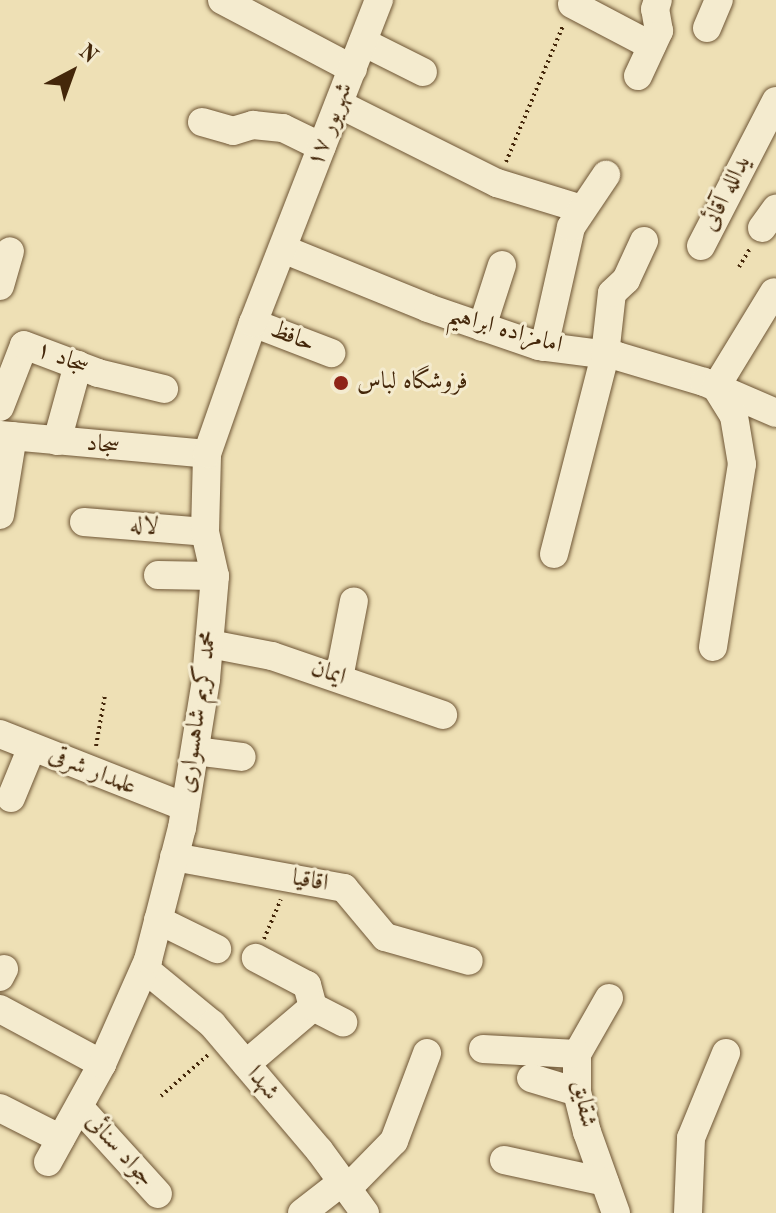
<!DOCTYPE html>
<meta charset="utf-8">
<style>
body{margin:0}
#map{position:relative;width:776px;height:1213px;overflow:hidden;background:#eee0b5;font-family:"Old Standard TT",Amiri,serif}
div>[style]{position:absolute}
.path>*{height:4px;margin-top:-2px;transform-origin:0;background:repeating-linear-gradient(90deg,#44270a 0 2px,transparent 0 6px)}
.roads{filter:drop-shadow(0 0 2px #6e5535) drop-shadow(0 0 2px #6e5535)}
.minor>*{height:28px;margin:-14px;padding:0 14px;transform-origin:14px;border-radius:14px;background:#f4ebcf}
.dots>*{width:22px;height:22px;translate:-50% -50%;box-sizing:border-box;border:4px solid #f4ebcf;border-radius:50%}
span{translate:-50% -50%;white-space:nowrap;text-align:center;line-height:1.15;-webkit-text-stroke:6px #f4ebcf;paint-order:stroke}
.street-label{font-size:24px;color:#44270a}
.poi-label{font-size:24px;color:#44270a}
.left{translate:0 -50%;text-align:left}
.north{position:absolute;left:32px;top:32px;width:80px;height:80px;-webkit-text-stroke:6px #f4ebcf;paint-order:stroke;rotate:41deg;font-size:22px;font-weight:700;line-height:32px;text-align:center;color:#44270a}
.north::after{content:'';display:block;margin:auto;width:28px;height:36px;background:#44270a;clip-path:polygon(50% 0,100% 100%,50% 72%,0 100%)}
</style>
<div id="map">
<div class="path">
<div style="left:506px;top:162px;width:147px;rotate:-67.3deg"></div>
<div style="left:739px;top:267px;width:21px;rotate:-59deg"></div>
<div style="left:96px;top:746px;width:52px;rotate:-80deg"></div>
<div style="left:264px;top:939px;width:43px;rotate:-67deg"></div>
<div style="left:161px;top:1096px;width:62px;rotate:-41.1deg"></div>
</div>
<div class="roads">
<div class="minor">
<div style="left:222px;top:0;width:148px;rotate:27.8deg"></div>
<div style="left:572px;top:4px;width:90px;rotate:27.7deg"></div>
<div style="left:707px;top:28px;width:30px;rotate:-67deg"></div>
<div style="left:363px;top:42px;width:67px;rotate:26.6deg"></div>
<div style="left:638px;top:76px;width:50px;rotate:-65deg"></div>
<div style="left:659px;top:31px;width:22px;rotate:-100deg"></div>
<div style="left:655px;top:9px;width:9px;rotate:-72deg"></div>
<div style="left:339px;top:104px;width:177px;rotate:26.6deg"></div>
<div style="left:497px;top:183px;width:89px;rotate:17deg"></div>
<div style="left:202px;top:122px;width:32px;rotate:16deg"></div>
<div style="left:233px;top:131px;width:21px;rotate:-17deg"></div>
<div style="left:253px;top:125px;width:30px;rotate:6deg"></div>
<div style="left:283px;top:128px;width:43px;rotate:26deg"></div>
<div style="left:762px;top:228px;width:24px;rotate:-54deg"></div>
<div style="left:701px;top:246px;width:163px;rotate:-62.7deg"></div>
<div style="left:283px;top:249px;width:157px;rotate:22.1deg"></div>
<div style="left:428px;top:308px;width:117px;rotate:18.9deg"></div>
<div style="left:539px;top:346px;width:79px;rotate:7.3deg"></div>
<div style="left:617px;top:356px;width:91px;rotate:16.6deg"></div>
<div style="left:704px;top:382px;width:78px;rotate:23.3deg"></div>
<div style="left:0;top:286px;width:36px;rotate:-74deg"></div>
<div style="left:253px;top:323px;width:84px;rotate:21deg"></div>
<div style="left:482px;top:327px;width:65px;rotate:-72.1deg"></div>
<div style="left:544px;top:347px;width:123px;rotate:-77.3deg"></div>
<div style="left:571px;top:227px;width:63px;rotate:-56.1deg"></div>
<div style="left:0;top:407px;width:66px;rotate:-68.8deg"></div>
<div style="left:24px;top:345px;width:79px;rotate:20.7deg"></div>
<div style="left:98px;top:373px;width:68px;rotate:13.6deg"></div>
<div style="left:0;top:435px;width:208px;rotate:5.2deg"></div>
<div style="left:57px;top:441px;width:79px;rotate:-74.6deg"></div>
<div style="left:0;top:515px;width:80px;rotate:-80.7deg"></div>
<div style="left:84px;top:522px;width:121px;rotate:4.7deg"></div>
<div style="left:554px;top:554px;width:205px;rotate:-75.6deg"></div>
<div style="left:605px;top:355px;width:62px;rotate:-83.6deg"></div>
<div style="left:612px;top:293px;width:19px;rotate:-43deg"></div>
<div style="left:626px;top:280px;width:43px;rotate:-65.2deg"></div>
<div style="left:158px;top:575px;width:57px;rotate:1deg"></div>
<div style="left:210px;top:644px;width:63px;rotate:11deg"></div>
<div style="left:272px;top:656px;width:181px;rotate:19deg"></div>
<div style="left:713px;top:647px;width:185px;rotate:-81deg"></div>
<div style="left:742px;top:464px;width:49px;rotate:-99.5deg"></div>
<div style="left:734px;top:416px;width:34px;rotate:-122deg"></div>
<div style="left:716px;top:387px;width:111px;rotate:-58.6deg"></div>
<div style="left:339px;top:678px;width:78px;rotate:-79deg"></div>
<div style="left:0;top:734px;width:199px;rotate:21.5deg"></div>
<div style="left:195px;top:751px;width:47px;rotate:7.3deg"></div>
<div style="left:11px;top:798px;width:55px;rotate:-67.6deg"></div>
<div style="left:174px;top:857px;width:173px;rotate:10.3deg"></div>
<div style="left:344px;top:888px;width:64px;rotate:50.1deg"></div>
<div style="left:385px;top:937px;width:87px;rotate:15.9deg"></div>
<div style="left:158px;top:920px;width:66px;rotate:26.2deg"></div>
<div style="left:145px;top:969px;width:87px;rotate:39.4deg"></div>
<div style="left:212px;top:1024px;width:165px;rotate:49.7deg"></div>
<div style="left:319px;top:1150px;width:78px;rotate:53.9deg"></div>
<div style="left:0;top:977px;width:9px;rotate:-63deg"></div>
<div style="left:609px;top:998px;width:64px;rotate:119.7deg"></div>
<div style="left:577px;top:1054px;width:38px;rotate:90deg"></div>
<div style="left:577px;top:1092px;width:41px;rotate:76deg"></div>
<div style="left:587px;top:1132px;width:86px;rotate:70.3deg"></div>
<div style="left:313px;top:1007px;width:34px;rotate:27deg"></div>
<div style="left:0;top:1009px;width:116px;rotate:28.3deg"></div>
<div style="left:483px;top:1049px;width:94px;rotate:3deg"></div>
<div style="left:246px;top:1064px;width:88px;rotate:-40.4deg"></div>
<div style="left:313px;top:1007px;width:23px;rotate:-105deg"></div>
<div style="left:307px;top:985px;width:58px;rotate:-152.1deg"></div>
<div style="left:531px;top:1078px;width:48px;rotate:16.9deg"></div>
<div style="left:0;top:1108px;width:68px;rotate:26.9deg"></div>
<div style="left:80px;top:1108px;width:116px;rotate:47.8deg"></div>
<div style="left:504px;top:1160px;width:103px;rotate:12.3deg"></div>
<div style="left:48px;top:1162px;width:112px;rotate:-61.1deg"></div>
<div style="left:102px;top:1064px;width:114px;rotate:-66.1deg"></div>
<div style="left:148px;top:960px;width:136px;rotate:-75.6deg"></div>
<div style="left:182px;top:828px;width:151px;rotate:-80.8deg"></div>
<div style="left:206px;top:679px;width:103px;rotate:-85deg"></div>
<div style="left:215px;top:576px;width:45px;rotate:-102.8deg"></div>
<div style="left:205px;top:532px;width:78px;rotate:-88.5deg"></div>
<div style="left:207px;top:454px;width:139px;rotate:-70.7deg"></div>
<div style="left:253px;top:323px;width:347px;rotate:-68.7deg"></div>
<div style="left:347px;top:1189px;width:67px;rotate:-45.6deg"></div>
<div style="left:394px;top:1141px;width:94px;rotate:-69.4deg"></div>
<div style="left:302px;top:1213px;width:51px;rotate:-37.8deg"></div>
<div style="left:688px;top:1213px;width:75px;rotate:-87.7deg"></div>
<div style="left:691px;top:1138px;width:92px;rotate:-67.6deg"></div>
</div>
</div>
<div class="dots">
<div style="left:341px;top:383px;background:#8f2418"></div>
</div>
<div class="street-label">
<span style="left:331px;top:125px;rotate:-69deg">۱۷ شهریور</span>
<span style="left:727px;top:194px;rotate:-63deg">یدالله آقائی</span>
<span style="left:505px;top:331px;rotate:16deg">امامزاده ابراهیم</span>
<span style="left:292px;top:338px;rotate:21deg">حافظ</span>
<span style="left:62px;top:359px;rotate:21deg">سجاد ۱</span>
<span style="left:103px;top:446px;rotate:6deg">سجاد</span>
<span style="left:144px;top:527px;rotate:5deg">لاله</span>
<span style="left:328px;top:674px;rotate:18deg">ایمان</span>
<span style="left:199px;top:712px;rotate:-82deg">محمد کریم شاهسواری</span>
<span style="left:92px;top:772px;rotate:22deg">علمدار شرقی</span>
<span style="left:310px;top:882px;rotate:10deg">اقاقیا</span>
<span style="left:262px;top:1084px;rotate:50deg">شهدا</span>
<span style="left:583px;top:1104px;rotate:80deg">شقایق</span>
<span style="left:119px;top:1151px;rotate:48deg">جواد سنائی</span>
</div>
<div class="poi-label">
<span class="left" style="left:357px;top:383px">فروشگاه لباس</span>
</div>
<div class="north">N</div>
</div>
